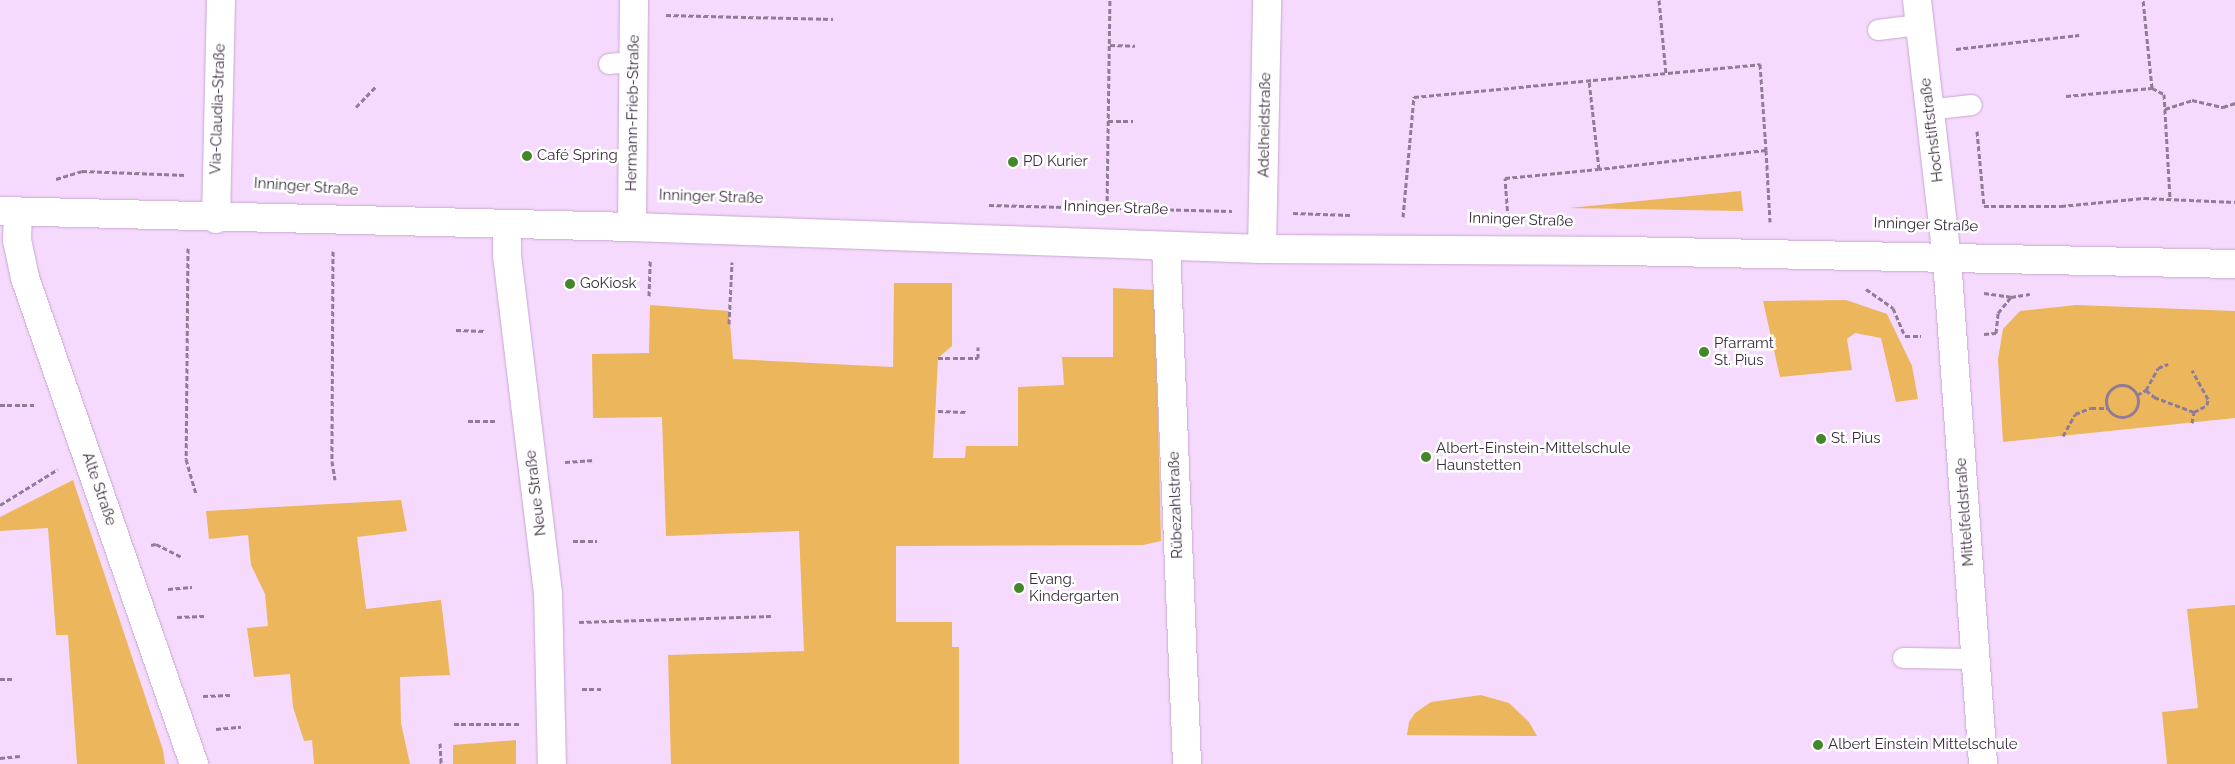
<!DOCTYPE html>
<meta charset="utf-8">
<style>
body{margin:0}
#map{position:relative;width:2235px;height:764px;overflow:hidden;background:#f5dafd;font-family:Raleway,sans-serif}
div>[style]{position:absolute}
.green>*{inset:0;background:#ecb65c}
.path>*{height:3px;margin-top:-1.5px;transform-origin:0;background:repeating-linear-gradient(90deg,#907c96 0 5px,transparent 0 7.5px)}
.path>.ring{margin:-1.5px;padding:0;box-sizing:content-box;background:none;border:3px solid #907c96;border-radius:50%}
.roads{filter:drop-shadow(0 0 1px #c8a7d2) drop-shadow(0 0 1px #c8a7d2)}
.lane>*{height:20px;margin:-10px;padding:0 10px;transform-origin:10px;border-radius:10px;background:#fff}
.street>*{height:28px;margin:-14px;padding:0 14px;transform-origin:14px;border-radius:14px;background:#fff}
.secondary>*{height:28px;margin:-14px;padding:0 14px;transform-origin:14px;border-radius:14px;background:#fff}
.dots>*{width:14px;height:14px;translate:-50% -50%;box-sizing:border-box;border:2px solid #fff;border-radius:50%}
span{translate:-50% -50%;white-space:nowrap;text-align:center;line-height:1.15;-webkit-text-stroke:5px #fff;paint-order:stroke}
.street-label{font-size:15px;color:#3a2d3e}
.poi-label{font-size:15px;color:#3a2d3e}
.left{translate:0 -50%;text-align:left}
</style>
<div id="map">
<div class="green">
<div style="clip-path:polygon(1741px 191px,1743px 211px,1569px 208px)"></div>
<div style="clip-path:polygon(894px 283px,952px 283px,952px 346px,938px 358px,933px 458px,965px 458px,966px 446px,1018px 446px,1018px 387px,1064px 385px,1062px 357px,1113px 357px,1113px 288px,1155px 290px,1161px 541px,1143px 545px,896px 546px,896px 622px,952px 622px,952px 647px,959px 647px,959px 764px,671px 764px,668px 655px,804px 651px,799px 531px,666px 536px,662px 417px,593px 418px,592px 354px,649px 353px,650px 305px,729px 311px,733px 359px,893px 367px)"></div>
<div style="clip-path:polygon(1846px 300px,1887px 314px,1912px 366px,1918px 399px,1896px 402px,1881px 338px,1855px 333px,1847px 339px,1852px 370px,1780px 377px,1763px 301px)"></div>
<div style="clip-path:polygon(2076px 305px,2235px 311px,2235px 418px,2003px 442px,1998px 359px,2003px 329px,2020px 311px)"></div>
<div style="clip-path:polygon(73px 480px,163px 750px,165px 764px,77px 764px,68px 635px,56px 635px,48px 528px,0 531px,0 517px)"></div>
<div style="clip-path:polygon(401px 500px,407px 531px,357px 537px,366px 609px,441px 600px,450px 675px,400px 677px,401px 723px,410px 764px,314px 764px,312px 740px,304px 741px,293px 707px,290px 674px,254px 677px,247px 628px,268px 626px,265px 594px,251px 565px,248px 535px,209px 539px,206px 511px)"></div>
<div style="clip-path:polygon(2235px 605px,2235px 764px,2167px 764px,2162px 712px,2198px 708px,2187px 609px)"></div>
<div style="clip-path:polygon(1481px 695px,1509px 703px,1529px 722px,1537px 736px,1407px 735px,1409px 722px,1415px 713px,1431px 702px)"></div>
<div style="clip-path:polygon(516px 740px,516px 764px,453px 764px,453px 745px)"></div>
</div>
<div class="path">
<div style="left:1659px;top:0;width:74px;rotate:84.6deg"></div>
<div style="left:666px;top:15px;width:167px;rotate:1.4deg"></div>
<div style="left:1110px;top:45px;width:25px;rotate:2deg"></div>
<div style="left:1956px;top:49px;width:124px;rotate:-6.5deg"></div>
<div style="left:2152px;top:88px;width:13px;rotate:27deg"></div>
<div style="left:2164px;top:94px;width:105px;rotate:86.7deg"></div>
<div style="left:2066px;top:96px;width:86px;rotate:-5.3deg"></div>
<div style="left:2152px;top:88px;width:88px;rotate:-95.8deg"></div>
<div style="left:356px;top:107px;width:29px;rotate:-46deg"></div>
<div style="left:2165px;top:109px;width:28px;rotate:-18deg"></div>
<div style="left:2192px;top:100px;width:32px;rotate:13deg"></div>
<div style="left:2223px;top:107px;width:13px;rotate:-18deg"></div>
<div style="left:1108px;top:121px;width:25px"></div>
<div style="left:1977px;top:131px;width:75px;rotate:84.7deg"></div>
<div style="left:1984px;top:206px;width:77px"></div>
<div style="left:2061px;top:206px;width:83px;rotate:-5.5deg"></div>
<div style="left:2144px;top:198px;width:91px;rotate:2.5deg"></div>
<div style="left:1766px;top:150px;width:72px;rotate:86.8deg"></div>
<div style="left:56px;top:179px;width:27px;rotate:-17deg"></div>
<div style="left:82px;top:171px;width:104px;rotate:2.2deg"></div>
<div style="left:989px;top:205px;width:243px;rotate:1.4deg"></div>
<div style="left:1107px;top:208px;width:208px;rotate:-89.2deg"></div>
<div style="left:1293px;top:213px;width:57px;rotate:2deg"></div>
<div style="left:1403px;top:217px;width:121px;rotate:-84.8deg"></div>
<div style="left:1414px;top:97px;width:348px;rotate:-5.4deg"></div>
<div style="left:1760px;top:64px;width:86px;rotate:86deg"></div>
<div style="left:1766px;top:150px;width:168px;rotate:173.5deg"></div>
<div style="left:1508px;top:218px;width:40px;rotate:-94.3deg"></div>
<div style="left:1505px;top:178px;width:94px;rotate:-5.5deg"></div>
<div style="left:1599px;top:169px;width:90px;rotate:-96.4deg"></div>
<div style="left:188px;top:248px;width:211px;rotate:90.5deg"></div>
<div style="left:186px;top:459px;width:36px;rotate:74deg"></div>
<div style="left:333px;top:251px;width:210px;rotate:90.3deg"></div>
<div style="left:332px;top:461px;width:19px;rotate:81deg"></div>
<div style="left:1866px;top:289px;width:33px;rotate:35deg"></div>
<div style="left:1893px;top:308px;width:30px;rotate:67deg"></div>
<div style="left:1905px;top:336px;width:16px"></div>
<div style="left:1984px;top:293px;width:27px;rotate:8deg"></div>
<div style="left:649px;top:296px;width:36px;rotate:-88deg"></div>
<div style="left:729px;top:324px;width:62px;rotate:-87.2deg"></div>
<div style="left:456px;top:330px;width:29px;rotate:2deg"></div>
<div style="left:1984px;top:334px;width:12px;rotate:-5deg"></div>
<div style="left:1996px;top:333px;width:20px;rotate:-84deg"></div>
<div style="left:1998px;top:313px;width:21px;rotate:-51deg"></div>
<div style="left:2011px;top:297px;width:19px;rotate:-9deg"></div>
<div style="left:938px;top:358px;width:40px"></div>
<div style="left:978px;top:358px;width:11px;rotate:-90deg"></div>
<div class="ring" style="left:2106px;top:385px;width:29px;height:29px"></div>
<div style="left:2146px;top:390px;width:11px;rotate:41deg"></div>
<div style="left:2154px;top:397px;width:43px;rotate:20.6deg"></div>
<div style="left:2137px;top:395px;width:10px;rotate:-29deg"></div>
<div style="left:2146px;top:390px;width:25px;rotate:-61deg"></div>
<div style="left:2158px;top:368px;width:11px;rotate:-22deg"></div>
<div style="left:0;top:405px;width:34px"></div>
<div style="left:938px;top:411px;width:28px;rotate:2deg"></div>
<div style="left:468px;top:421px;width:27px"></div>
<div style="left:2192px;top:423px;width:11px;rotate:-80deg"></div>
<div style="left:2194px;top:412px;width:15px;rotate:-28deg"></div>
<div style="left:2207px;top:405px;width:6px;rotate:-81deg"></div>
<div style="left:2208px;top:399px;width:33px;rotate:-119deg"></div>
<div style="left:2063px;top:436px;width:25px;rotate:-61deg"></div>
<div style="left:2075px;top:414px;width:17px;rotate:-21deg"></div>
<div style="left:2091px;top:408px;width:17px"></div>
<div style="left:565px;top:462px;width:30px;rotate:-4deg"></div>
<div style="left:0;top:505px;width:68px;rotate:-31.8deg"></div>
<div style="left:573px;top:541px;width:24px"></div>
<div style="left:151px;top:545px;width:5px;rotate:-11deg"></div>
<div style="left:156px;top:544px;width:29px;rotate:27deg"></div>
<div style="left:168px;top:589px;width:24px;rotate:-5deg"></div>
<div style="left:177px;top:617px;width:27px;rotate:-2deg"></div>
<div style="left:579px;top:622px;width:192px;rotate:-1.8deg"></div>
<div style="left:0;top:679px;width:14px"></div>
<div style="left:582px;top:689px;width:19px"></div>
<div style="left:203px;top:696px;width:27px;rotate:-2deg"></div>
<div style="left:454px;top:724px;width:65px"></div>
<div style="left:216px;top:729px;width:25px;rotate:-5deg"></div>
<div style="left:440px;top:743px;width:21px;rotate:87deg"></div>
<div style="left:0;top:758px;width:20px;rotate:-6deg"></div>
</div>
<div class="roads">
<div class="lane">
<div style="left:1878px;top:30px;width:41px;rotate:-7deg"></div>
<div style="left:609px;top:64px;width:25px;rotate:-5deg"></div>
<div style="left:1928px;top:110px;width:44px;rotate:-6.5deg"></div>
<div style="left:1903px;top:658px;width:72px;rotate:0.8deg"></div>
</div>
<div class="street">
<div style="left:1917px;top:0;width:261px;rotate:83.4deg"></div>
<div style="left:1947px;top:259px;width:506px;rotate:85.92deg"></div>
<div style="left:18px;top:212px;width:28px;rotate:92deg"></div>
<div style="left:17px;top:240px;width:39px;rotate:78deg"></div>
<div style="left:25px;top:278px;width:515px;rotate:70.83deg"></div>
<div style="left:216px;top:219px;width:219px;rotate:-88.7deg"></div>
<div style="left:507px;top:224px;width:31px;rotate:90deg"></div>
<div style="left:507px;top:255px;width:339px;rotate:83.1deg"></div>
<div style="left:548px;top:592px;width:172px;rotate:88.7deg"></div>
<div style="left:632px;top:227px;width:227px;rotate:-89.5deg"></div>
<div style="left:1166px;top:247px;width:517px;rotate:87.67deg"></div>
<div style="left:1262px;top:249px;width:249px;rotate:-88.8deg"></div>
</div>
<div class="secondary">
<div style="left:0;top:211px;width:632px;rotate:1.45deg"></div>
<div style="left:632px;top:227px;width:630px;rotate:2deg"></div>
<div style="left:1262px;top:249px;width:361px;rotate:0.3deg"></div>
<div style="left:1623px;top:251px;width:612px;rotate:1.22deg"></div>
</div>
</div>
<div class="dots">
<div style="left:527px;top:156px;background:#44872a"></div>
<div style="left:1013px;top:162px;background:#44872a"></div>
<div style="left:570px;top:284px;background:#44872a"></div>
<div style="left:1704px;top:352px;background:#44872a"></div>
<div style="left:1821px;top:439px;background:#44872a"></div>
<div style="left:1426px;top:457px;background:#44872a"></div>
<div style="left:1019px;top:588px;background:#44872a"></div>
<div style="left:1818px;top:745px;background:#44872a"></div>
</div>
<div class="street-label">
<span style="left:218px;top:109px;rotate:-88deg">Via-Claudia-Straße</span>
<span style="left:633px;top:113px;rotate:-89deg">Hermann-Frieb-Straße</span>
<span style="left:1265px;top:125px;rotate:-89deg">Adelheidstraße</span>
<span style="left:1932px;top:130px;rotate:-97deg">Hochstiftstraße</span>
<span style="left:306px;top:187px;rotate:4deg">Inninger Straße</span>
<span style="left:711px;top:197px;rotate:2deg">Inninger Straße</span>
<span style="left:1116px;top:208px;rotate:2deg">Inninger Straße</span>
<span style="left:1521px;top:220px;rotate:2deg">Inninger Straße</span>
<span style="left:1926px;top:225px;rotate:2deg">Inninger Straße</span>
<span style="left:99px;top:489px;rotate:71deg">Alte Straße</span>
<span style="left:536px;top:493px;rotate:-97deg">Neue Straße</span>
<span style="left:1176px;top:505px;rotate:-92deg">Rübezahlstraße</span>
<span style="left:1965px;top:512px;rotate:-94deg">Mittelfeldstraße</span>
</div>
<div class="poi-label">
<span class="left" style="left:537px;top:156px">Café Spring</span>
<span class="left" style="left:1023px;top:162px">PD Kurier</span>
<span class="left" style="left:580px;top:284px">GoKiosk</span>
<span class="left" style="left:1714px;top:352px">Pfarramt<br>St. Pius</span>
<span class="left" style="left:1831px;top:439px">St. Pius</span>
<span class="left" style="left:1436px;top:457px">Albert-Einstein-Mittelschule<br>Haunstetten</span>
<span class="left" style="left:1029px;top:588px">Evang.<br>Kindergarten</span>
<span class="left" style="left:1828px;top:745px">Albert Einstein Mittelschule</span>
</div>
</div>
